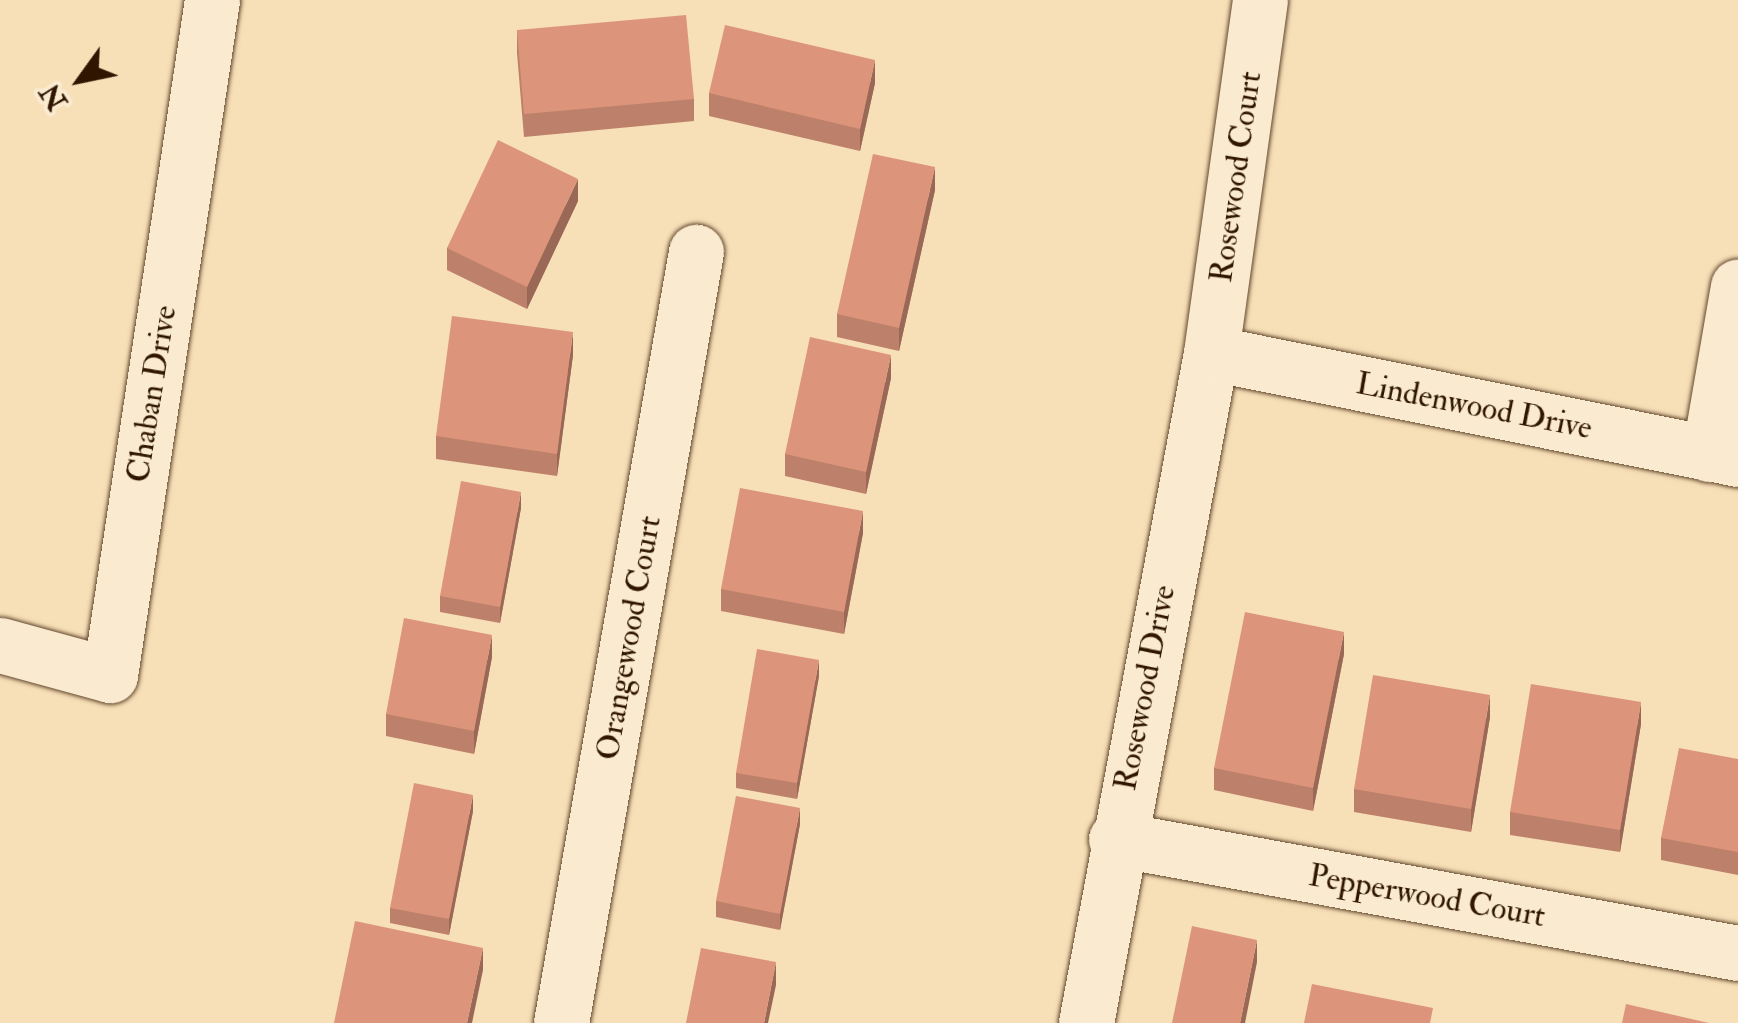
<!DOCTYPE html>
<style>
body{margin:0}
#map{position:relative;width:1738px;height:1023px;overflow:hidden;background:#f7dfb7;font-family:"IM FELL Double Pica",serif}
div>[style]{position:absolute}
.roads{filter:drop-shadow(0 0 2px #62482e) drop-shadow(0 0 2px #62482e)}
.minor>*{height:55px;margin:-27.5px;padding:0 27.5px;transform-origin:27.5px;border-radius:27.5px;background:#faead0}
.wall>*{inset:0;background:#bd806a}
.shaded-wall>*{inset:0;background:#9a6856}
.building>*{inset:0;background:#dc957b}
span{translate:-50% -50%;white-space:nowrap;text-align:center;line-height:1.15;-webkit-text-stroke:9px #faead0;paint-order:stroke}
.street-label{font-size:32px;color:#301601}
.north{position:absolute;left:30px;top:30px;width:100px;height:100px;-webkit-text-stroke:8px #faead0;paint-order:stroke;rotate:237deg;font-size:28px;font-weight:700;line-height:40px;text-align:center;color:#301601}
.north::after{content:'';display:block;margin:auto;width:35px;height:45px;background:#301601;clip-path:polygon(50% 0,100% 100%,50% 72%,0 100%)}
</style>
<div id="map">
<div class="roads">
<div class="minor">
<div style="left:1211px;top:353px;width:538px;rotate:11.37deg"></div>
<div style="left:1709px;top:454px;width:170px;rotate:-80.2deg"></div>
<div style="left:0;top:645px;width:114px;rotate:15.3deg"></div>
<div style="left:110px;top:675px;width:683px;rotate:-81.41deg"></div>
<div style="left:1116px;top:839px;width:632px;rotate:10.39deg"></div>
<div style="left:561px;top:1023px;width:783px;rotate:-80.07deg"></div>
<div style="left:1086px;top:1023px;width:682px;rotate:-79.43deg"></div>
<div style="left:1211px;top:353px;width:356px;rotate:-82.1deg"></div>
</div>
</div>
<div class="wall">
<div style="clip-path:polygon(517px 30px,694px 99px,694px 121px,524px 137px,517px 53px)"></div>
<div style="clip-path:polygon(875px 83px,860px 151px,709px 116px,709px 93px)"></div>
<div style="clip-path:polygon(935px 190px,899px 351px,837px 337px,837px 314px)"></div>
<div style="clip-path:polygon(578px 201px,527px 309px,447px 270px,447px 248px)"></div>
<div style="clip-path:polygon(573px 355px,557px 476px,436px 459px,436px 436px)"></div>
<div style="clip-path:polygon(891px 378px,866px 494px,785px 476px,785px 454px)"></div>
<div style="clip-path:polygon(521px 508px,500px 623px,440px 612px,440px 596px)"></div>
<div style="clip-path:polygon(863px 533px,844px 634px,721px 611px,721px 589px)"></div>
<div style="clip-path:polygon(1344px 654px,1313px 811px,1214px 790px,1214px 768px)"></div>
<div style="clip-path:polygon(492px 657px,474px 754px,386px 736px,386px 714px)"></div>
<div style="clip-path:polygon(819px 676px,797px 799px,736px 788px,736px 773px)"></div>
<div style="clip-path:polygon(1490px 717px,1471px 832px,1354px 812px,1354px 789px)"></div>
<div style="clip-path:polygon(1641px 724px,1620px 852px,1510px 835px,1510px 812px)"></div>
<div style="clip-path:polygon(1738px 759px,1738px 875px,1661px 860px,1661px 838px)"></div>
<div style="clip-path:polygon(473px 811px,449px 935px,390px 923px,390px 908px)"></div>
<div style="clip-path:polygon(800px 824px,780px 930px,716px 917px,716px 901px)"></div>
</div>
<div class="shaded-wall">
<div style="clip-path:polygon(875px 60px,875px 83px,860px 151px,860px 129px)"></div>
<div style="clip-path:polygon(935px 167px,935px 190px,899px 351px,899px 328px)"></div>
<div style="clip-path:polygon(578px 179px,578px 201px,527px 309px,527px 287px)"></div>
<div style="clip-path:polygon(573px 332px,573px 355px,557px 476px,557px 454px)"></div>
<div style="clip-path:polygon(891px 355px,891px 378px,866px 494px,866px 472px)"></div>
<div style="clip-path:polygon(521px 492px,521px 508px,500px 623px,500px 607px)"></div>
<div style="clip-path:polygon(863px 511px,863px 533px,844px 634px,844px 612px)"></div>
<div style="clip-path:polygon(1344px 632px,1344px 654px,1313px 811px,1313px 788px)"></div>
<div style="clip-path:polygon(492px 635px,492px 657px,474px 754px,474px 731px)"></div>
<div style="clip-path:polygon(819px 660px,819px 676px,797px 799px,797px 783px)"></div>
<div style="clip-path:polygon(1490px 695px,1490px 717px,1471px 832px,1471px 809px)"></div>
<div style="clip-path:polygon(1641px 702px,1641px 724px,1620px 852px,1620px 830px)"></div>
<div style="clip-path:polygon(473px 795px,473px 811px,449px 935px,449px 919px)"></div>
<div style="clip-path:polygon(800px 808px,800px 824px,780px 930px,780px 914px)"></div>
<div style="clip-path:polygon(1257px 940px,1257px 962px,1245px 1023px,1240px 1023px)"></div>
<div style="clip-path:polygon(483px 948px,483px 970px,472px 1023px,467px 1023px)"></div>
<div style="clip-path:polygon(776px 962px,776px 985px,768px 1023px,764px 1023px)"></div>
</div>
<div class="building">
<div style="clip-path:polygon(686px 15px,694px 99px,524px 114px,517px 30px)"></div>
<div style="clip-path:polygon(725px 25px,875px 60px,860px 129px,709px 93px)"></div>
<div style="clip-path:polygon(498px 140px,578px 179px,527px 287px,447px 248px)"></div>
<div style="clip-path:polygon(873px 154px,935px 167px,899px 328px,837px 314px)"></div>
<div style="clip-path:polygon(452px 316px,573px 332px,557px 454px,436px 436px)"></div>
<div style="clip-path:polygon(810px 337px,891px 355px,866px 472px,785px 454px)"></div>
<div style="clip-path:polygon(461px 481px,521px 492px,500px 607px,440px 596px)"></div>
<div style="clip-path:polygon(740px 488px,863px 511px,844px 612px,721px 589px)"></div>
<div style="clip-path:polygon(1245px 612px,1344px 632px,1313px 788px,1214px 768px)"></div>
<div style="clip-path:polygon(404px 618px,492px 635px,474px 731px,386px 714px)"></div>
<div style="clip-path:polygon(757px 649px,819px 660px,797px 783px,736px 773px)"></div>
<div style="clip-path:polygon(1373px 675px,1490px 695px,1471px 809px,1354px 789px)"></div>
<div style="clip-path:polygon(1531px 684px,1641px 702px,1620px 830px,1510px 812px)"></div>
<div style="clip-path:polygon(1679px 748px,1738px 759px,1738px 852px,1661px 838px)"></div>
<div style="clip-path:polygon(414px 783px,473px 795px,449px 919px,390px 908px)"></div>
<div style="clip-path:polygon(736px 796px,800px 808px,780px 914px,716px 901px)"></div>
<div style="clip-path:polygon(355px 921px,483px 948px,467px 1023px,334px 1023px)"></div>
<div style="clip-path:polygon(1192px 926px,1257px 940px,1240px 1023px,1172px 1023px)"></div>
<div style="clip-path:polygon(701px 948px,776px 962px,764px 1023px,686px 1023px)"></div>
<div style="clip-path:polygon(1312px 984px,1433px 1008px,1430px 1023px,1304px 1023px)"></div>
<div style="clip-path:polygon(1626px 1004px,1709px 1023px,1622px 1023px)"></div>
</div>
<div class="street-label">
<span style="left:1236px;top:177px;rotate:-82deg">Rosewood Court</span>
<span style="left:152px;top:394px;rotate:-81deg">Chaban Drive</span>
<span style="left:1474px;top:406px;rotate:11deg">Lindenwood Drive</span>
<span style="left:629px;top:638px;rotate:-80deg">Orangewood Court</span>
<span style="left:1145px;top:688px;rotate:-79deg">Rosewood Drive</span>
<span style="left:1427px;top:896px;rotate:10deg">Pepperwood Court</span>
</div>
<div class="north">N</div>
</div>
